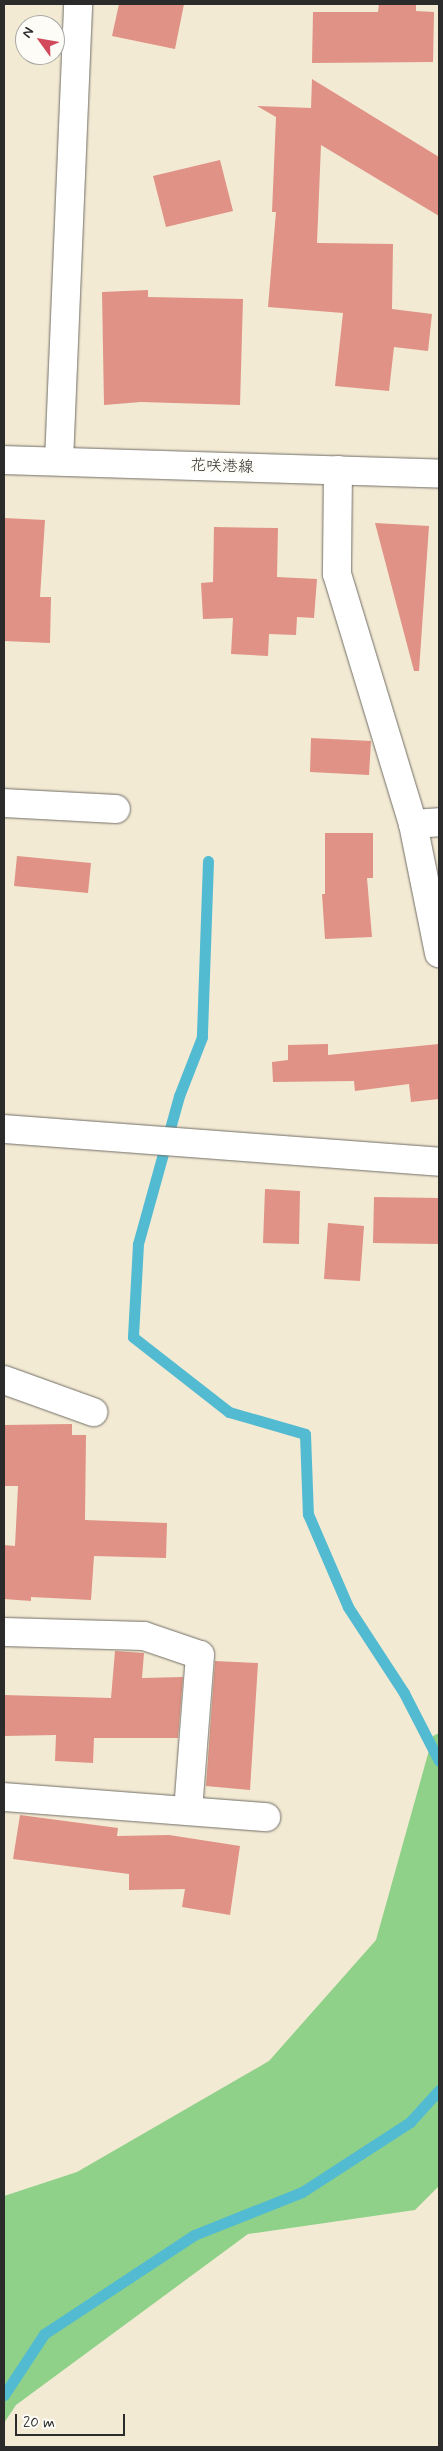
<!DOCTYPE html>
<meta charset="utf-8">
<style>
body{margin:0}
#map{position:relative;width:443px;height:2451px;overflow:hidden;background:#f3ead4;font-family:Mynerve,"Klee One",sans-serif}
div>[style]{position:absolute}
.green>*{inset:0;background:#8fd189}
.stream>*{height:11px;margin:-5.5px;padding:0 5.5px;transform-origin:5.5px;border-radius:5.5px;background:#53bbd1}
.building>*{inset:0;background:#df9285}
.roads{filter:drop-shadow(0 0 1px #716e66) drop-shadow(0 0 1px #716e66)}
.street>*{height:28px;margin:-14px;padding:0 14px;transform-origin:14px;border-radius:14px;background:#fff}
.secondary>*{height:28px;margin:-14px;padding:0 14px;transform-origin:14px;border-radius:14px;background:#fff}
span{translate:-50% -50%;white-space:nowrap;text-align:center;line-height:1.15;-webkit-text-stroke:4px #fdfcf7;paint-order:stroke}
.street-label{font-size:16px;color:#2b2b2b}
.frame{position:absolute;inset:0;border:5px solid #2b2b2b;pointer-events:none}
.north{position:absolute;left:15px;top:15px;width:50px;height:50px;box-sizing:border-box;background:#fdfcf7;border:1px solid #a9a8a5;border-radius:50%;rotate:302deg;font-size:14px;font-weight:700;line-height:20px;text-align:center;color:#2b2b2b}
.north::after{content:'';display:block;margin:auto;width:18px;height:22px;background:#d1495b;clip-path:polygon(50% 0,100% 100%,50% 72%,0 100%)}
.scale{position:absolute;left:15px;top:2414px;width:110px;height:22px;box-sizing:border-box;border:2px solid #2b2b2b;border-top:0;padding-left:6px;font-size:15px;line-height:18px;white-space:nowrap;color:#2b2b2b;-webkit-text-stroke:4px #fdfcf7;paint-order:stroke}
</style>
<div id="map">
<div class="green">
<div style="clip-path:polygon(439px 1733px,439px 2186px,415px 2210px,248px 2234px,16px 2405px,4px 2423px,4px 2196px,77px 2172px,269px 2061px,376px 1940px,433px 1736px)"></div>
</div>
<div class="stream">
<div style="left:208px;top:861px;width:176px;rotate:92deg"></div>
<div style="left:202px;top:1037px;width:63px;rotate:111.3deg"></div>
<div style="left:179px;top:1096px;width:154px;rotate:105.5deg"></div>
<div style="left:138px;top:1244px;width:93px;rotate:93.1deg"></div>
<div style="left:133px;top:1337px;width:122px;rotate:38deg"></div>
<div style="left:229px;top:1412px;width:79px;rotate:16.1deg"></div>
<div style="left:305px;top:1434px;width:80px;rotate:87.9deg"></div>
<div style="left:308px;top:1514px;width:101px;rotate:66.7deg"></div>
<div style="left:348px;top:1607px;width:103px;rotate:56.9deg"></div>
<div style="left:404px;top:1693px;width:76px;rotate:62.8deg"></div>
<div style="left:4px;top:2395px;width:73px;rotate:-56.7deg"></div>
<div style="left:44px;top:2334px;width:180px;rotate:-33.4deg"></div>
<div style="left:194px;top:2235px;width:116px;rotate:-21.7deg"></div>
<div style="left:302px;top:2192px;width:129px;rotate:-32.9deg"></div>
<div style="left:410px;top:2122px;width:43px;rotate:-47.8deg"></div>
</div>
<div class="building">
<div style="clip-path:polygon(119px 4px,184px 4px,175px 49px,112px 36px)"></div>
<div style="clip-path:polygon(379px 4px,416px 4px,416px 11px,434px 12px,433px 62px,312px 63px,313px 12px,378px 12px)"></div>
<div style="clip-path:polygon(312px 79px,439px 157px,439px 216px,321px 145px,317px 243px,393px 244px,392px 309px,432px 314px,428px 351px,394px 347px,389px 391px,335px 386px,343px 313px,268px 307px,276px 212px,272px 212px,276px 117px,257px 106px,311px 108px)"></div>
<div style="clip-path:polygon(220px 160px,233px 211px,166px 227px,153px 176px)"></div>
<div style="clip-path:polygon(148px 290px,148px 297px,243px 299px,240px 405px,141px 402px,104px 405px,102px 292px)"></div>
<div style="clip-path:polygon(4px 518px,45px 520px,40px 597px,51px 597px,50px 643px,4px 641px)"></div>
<div style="clip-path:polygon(375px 523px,429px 526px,419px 671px,414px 671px)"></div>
<div style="clip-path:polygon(214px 527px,278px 528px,277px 577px,317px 579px,314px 618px,297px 617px,296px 635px,269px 634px,268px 656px,231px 654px,233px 618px,203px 619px,201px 583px,213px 582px)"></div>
<div style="clip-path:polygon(311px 738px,371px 741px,369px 775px,310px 772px)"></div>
<div style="clip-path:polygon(325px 833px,373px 833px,373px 878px,367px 878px,372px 937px,325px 939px,322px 894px,325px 894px)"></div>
<div style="clip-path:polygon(17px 856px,91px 863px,88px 893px,14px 886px)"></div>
<div style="clip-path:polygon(328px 1044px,328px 1055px,439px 1044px,439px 1099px,411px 1102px,409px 1084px,355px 1091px,354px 1081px,273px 1082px,272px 1062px,288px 1060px,288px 1045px)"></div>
<div style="clip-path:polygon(265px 1189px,300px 1191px,299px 1244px,263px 1243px)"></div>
<div style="clip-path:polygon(374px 1197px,439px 1198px,439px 1244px,373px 1243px)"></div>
<div style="clip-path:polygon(328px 1223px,364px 1226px,360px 1281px,324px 1279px)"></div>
<div style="clip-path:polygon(72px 1424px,72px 1435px,86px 1435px,85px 1520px,167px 1523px,166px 1558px,94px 1556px,91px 1600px,31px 1597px,31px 1601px,4px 1599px,4px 1545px,15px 1546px,18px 1486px,4px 1486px,4px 1425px)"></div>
<div style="clip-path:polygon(115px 1651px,144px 1653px,142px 1678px,183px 1677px,178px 1738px,94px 1738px,93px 1763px,55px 1761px,56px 1735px,4px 1736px,4px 1695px,111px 1698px)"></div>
<div style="clip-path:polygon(215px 1661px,258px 1663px,250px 1790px,206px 1786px)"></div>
<div style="clip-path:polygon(20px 1815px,118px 1828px,117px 1836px,169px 1835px,240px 1846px,230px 1915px,182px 1907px,185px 1889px,129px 1890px,129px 1874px,13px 1859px)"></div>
</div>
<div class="roads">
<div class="street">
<div style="left:59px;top:461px;width:457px;rotate:-87.6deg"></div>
<div style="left:338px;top:470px;width:104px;rotate:90.6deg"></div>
<div style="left:337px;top:574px;width:261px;rotate:73.1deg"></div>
<div style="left:413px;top:824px;width:132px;rotate:78.6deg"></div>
<div style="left:4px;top:803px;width:112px;rotate:3.1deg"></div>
<div style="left:413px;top:824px;width:26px;rotate:-4deg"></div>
<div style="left:4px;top:1129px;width:436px;rotate:4.3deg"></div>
<div style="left:4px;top:1380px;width:95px;rotate:19.8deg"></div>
<div style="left:4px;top:1632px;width:140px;rotate:1.6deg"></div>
<div style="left:144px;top:1636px;width:59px;rotate:18.7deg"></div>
<div style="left:200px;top:1655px;width:156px;rotate:94.4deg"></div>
<div style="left:4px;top:1797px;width:263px;rotate:4.4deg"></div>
</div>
<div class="secondary">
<div style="left:4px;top:460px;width:435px;rotate:1.8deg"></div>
</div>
</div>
<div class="street-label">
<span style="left:222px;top:467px;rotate:2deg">花咲港線</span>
</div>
<div class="frame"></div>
<div class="north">N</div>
<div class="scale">20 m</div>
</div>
